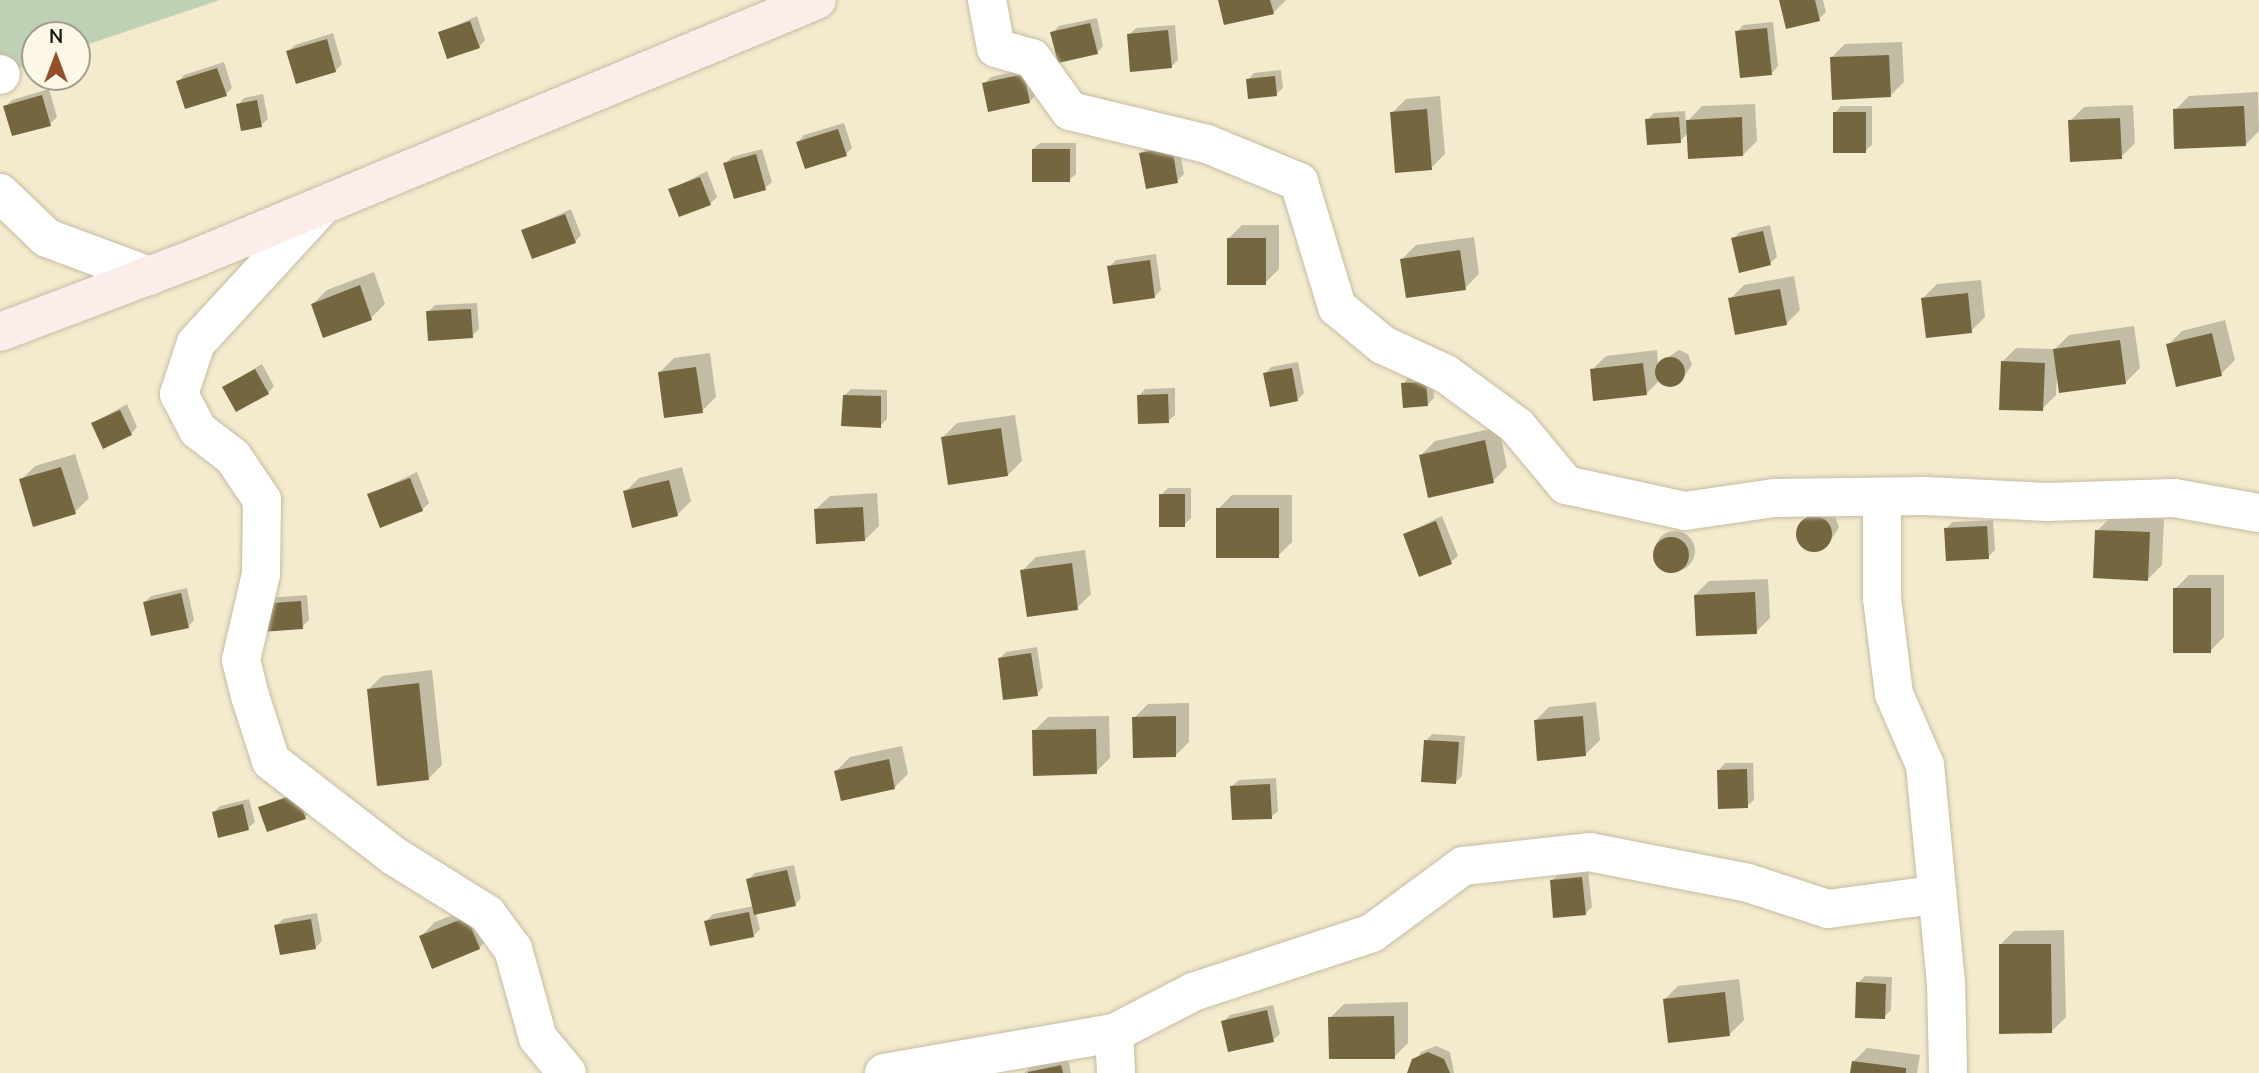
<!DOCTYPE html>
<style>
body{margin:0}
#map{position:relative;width:2259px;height:1073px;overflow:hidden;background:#f4ebcf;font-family:"Nunito Sans",sans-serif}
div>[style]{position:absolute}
.green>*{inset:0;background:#bfd1b5}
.shadow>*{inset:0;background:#0003}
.round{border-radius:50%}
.building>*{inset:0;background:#746740}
.roads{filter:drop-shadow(0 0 2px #c5bca2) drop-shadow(0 0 2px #c5bca2)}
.street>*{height:38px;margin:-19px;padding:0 19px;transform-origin:19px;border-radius:19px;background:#fff}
.secondary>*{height:38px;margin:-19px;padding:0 19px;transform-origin:19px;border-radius:19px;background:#fcedea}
span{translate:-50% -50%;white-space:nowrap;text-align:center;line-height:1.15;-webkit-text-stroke:7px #fef8e8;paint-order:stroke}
.north{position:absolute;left:21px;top:21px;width:70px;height:70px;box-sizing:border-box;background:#fef8e8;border:2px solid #a29d90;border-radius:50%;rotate:0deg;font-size:19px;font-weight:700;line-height:28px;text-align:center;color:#18150b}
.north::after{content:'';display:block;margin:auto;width:24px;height:32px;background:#954d2a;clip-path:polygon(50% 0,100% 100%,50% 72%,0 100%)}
</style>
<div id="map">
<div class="green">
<div style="clip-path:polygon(0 0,220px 0,77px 48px,77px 35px,35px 35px,35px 63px,0 74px)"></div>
</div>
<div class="shadow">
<div style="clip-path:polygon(1220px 0,1286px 0,1273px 13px)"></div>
<div style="clip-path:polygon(1781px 0,1823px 0,1826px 12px,1819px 19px)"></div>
<div style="clip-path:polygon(477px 16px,485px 40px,479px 47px,440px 33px)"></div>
<div style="clip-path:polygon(1097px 18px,1103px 46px,1097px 53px,1052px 33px,1059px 26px)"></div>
<div style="clip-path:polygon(1773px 22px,1778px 66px,1772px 73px,1737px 32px,1743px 25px)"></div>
<div style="clip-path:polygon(1175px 25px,1178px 60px,1171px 67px,1129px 35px,1136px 28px)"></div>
<div style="clip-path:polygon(333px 33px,342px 64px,335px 71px,288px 52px,295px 45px)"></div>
<div style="clip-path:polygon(1902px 42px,1904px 82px,1890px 96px,1831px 58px,1845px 44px)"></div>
<div style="clip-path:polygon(224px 62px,232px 88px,226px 94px,178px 82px,184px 75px)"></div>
<div style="clip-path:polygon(1030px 68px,1036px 95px,1030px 101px,984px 84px,991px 77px)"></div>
<div style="clip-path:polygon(1281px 70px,1283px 88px,1276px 94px,1248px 80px,1254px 73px)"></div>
<div style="clip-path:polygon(49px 89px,57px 117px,50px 124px,5px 107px,12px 100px)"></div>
<div style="clip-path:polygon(2258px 92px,2259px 131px,2246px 144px,2175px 110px,2189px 96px)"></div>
<div style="clip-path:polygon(263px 94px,268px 119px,261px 125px,238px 105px,244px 98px)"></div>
<div style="clip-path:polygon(1440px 96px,1445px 154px,1431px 168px,1392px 113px,1406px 99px)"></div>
<div style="clip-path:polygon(1755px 104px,1757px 141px,1743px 155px,1689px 132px,1680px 141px,1647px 120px,1654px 113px,1685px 111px,1686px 123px,1702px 106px)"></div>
<div style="clip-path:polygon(2133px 105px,2135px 143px,2121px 157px,2070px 121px,2084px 107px)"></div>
<div style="clip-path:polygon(1841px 106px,1872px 106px,1872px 145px,1865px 151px,1835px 113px)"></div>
<div style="clip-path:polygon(844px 123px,852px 148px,846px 154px,798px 142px,804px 135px)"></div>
<div style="clip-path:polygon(1178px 142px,1184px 174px,1177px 181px,1141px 154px,1148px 147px)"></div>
<div style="clip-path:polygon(1040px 143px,1076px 143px,1076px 174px,1069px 180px,1033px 149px)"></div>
<div style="clip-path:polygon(762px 149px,772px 182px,765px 188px,725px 164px,732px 157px)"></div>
<div style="clip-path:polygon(707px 171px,717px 197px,710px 204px,670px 190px)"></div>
<div style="clip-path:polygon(571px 209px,581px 235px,575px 242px,523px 231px)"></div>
<div style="clip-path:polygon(1242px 225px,1279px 225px,1279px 269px,1265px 283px,1228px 239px)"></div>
<div style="clip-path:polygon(1770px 225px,1777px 257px,1770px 263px,1733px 239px,1740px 232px)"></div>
<div style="clip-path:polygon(1474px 237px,1479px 274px,1465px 288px,1402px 259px,1416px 245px)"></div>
<div style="clip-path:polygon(1156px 254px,1161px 290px,1154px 297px,1109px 267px,1116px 260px)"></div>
<div style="clip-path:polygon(374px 272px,385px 304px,371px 318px,324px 336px,313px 304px,327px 290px)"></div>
<div style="clip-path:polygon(1794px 276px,1800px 310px,1786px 324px,1730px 299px,1744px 285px)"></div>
<div style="clip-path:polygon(1981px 280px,1985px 317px,1971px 331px,1923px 298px,1937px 284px)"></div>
<div style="clip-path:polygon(477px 303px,479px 329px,472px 336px,428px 312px,435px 305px)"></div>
<div style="clip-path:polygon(2225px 320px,2235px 360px,2221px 374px,2168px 345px,2182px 331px)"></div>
<div style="clip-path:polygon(2134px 326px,2140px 368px,2126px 382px,2057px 376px,2056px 395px,2042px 409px,2002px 362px,2016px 348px,2055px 349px,2069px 335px)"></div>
<div style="clip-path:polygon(1657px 350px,1658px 364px,1679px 350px,1688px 354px,1692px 365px,1680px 382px,1669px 386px,1660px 380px,1646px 394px,1592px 370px,1606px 356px)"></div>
<div style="clip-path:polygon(710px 353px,716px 397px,702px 411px,660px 372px,674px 358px)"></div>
<div style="clip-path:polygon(1298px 362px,1304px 393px,1297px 400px,1265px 374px,1271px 367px)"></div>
<div style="clip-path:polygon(262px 364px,274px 386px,268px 393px,224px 387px)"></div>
<div style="clip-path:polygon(1432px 376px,1434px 398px,1427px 405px,1403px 384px,1409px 377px)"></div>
<div style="clip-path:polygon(1175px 388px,1175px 415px,1168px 421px,1139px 396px,1145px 389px)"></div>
<div style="clip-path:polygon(851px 389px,887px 390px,887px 419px,880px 426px,844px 396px)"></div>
<div style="clip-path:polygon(127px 404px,137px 427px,131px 434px,93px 423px)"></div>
<div style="clip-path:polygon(1015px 415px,1022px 461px,1008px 475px,943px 437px,957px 423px)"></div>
<div style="clip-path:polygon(1499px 427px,1507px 467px,1493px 481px,1421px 455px,1435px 441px)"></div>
<div style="clip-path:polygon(75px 454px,89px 498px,75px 512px,21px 480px,35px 466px)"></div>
<div style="clip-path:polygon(682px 467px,691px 501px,677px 515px,625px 492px,639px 478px)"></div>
<div style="clip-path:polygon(417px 472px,429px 503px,422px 510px,369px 495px)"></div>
<div style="clip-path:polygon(1168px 488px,1191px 488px,1191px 518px,1184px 525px,1161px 495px)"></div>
<div style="clip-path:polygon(877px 493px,879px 526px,865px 540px,815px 510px,830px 496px)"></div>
<div style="clip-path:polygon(1232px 495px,1292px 495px,1292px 542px,1278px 556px,1218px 509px)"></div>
<div style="clip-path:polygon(1834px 514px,1839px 527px,1827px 546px,1816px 551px,1802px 546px,1797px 534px,1809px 515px)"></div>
<div style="clip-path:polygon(1442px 516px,1458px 556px,1451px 562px,1405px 534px)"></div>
<div style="clip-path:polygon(2111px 517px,2164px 519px,2162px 565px,2148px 579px,2097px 531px)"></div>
<div style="clip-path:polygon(1993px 520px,1995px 550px,1988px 557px,1946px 529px,1952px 522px)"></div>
<div class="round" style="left:1655px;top:531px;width:40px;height:40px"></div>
<div style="clip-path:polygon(1085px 550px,1091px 594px,1077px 608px,1022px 571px,1036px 557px)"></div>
<div style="clip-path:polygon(2189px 575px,2224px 575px,2224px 637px,2210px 651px,2175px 589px)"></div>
<div style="clip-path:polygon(1768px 579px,1770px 618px,1756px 632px,1695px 595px,1709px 581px)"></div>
<div style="clip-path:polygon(187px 588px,194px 620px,188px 627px,145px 602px,151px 596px)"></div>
<div style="clip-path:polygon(307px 595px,309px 620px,302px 627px,267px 598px)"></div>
<div style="clip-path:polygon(1037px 647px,1043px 687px,1037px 694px,999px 659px,1006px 652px)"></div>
<div style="clip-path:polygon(432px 670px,442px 765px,428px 779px,368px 690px,382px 676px)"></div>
<div style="clip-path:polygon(1596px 702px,1600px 740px,1586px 754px,1535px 721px,1549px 707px)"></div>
<div style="clip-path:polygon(1189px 703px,1189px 742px,1175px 756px,1134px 718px,1148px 704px)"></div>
<div style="clip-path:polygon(1109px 716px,1110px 758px,1096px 772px,1034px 731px,1048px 717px)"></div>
<div style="clip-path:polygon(1432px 734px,1465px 736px,1462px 776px,1456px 782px,1426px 741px)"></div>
<div style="clip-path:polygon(902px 746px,908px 774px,894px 788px,836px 771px,850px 757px)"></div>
<div style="clip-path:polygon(1725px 763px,1753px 763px,1754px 800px,1747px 806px,1719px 770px)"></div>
<div style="clip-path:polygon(1276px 778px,1278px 811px,1271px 817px,1232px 786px,1239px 780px)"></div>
<div style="clip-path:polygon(304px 788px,312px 811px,305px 817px,260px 808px)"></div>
<div style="clip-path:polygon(249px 799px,255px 822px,248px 828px,214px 812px,220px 806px)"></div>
<div style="clip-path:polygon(794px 865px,801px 898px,795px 905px,756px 913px,760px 929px,753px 936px,706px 921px,713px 914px,754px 906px,748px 880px,755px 873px)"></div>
<div style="clip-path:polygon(1588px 871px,1592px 907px,1585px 914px,1552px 881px,1558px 874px)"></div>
<div style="clip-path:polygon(481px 904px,493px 934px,479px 948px,421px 936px,435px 922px)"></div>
<div style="clip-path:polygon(317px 913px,322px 941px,315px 948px,276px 926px,283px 919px)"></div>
<div style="clip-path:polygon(2064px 930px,2066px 1017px,2052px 1031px,2000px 945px,2014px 931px)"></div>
<div style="clip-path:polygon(1865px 976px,1892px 977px,1891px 1010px,1884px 1017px,1858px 983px)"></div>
<div style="clip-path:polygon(1739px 979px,1744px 1020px,1730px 1034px,1664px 1000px,1678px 986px)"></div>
<div style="clip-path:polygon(1408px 1002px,1408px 1043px,1394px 1057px,1330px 1018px,1344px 1004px)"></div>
<div style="clip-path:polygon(1273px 1005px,1280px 1034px,1273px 1040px,1223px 1022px,1230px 1015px)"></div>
<div style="clip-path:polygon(1436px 1046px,1450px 1052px,1454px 1073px,1408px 1073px,1421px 1052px)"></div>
<div style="clip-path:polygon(1867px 1048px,1920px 1055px,1917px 1073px,1852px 1073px,1853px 1062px)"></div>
<div style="clip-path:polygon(1068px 1059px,1071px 1073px,1024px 1073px,1031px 1067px)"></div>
</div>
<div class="building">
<div style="clip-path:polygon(1218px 0,1270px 0,1274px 14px,1224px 25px)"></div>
<div style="clip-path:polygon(1779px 0,1815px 0,1820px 21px,1786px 29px)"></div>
<div style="clip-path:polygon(470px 21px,480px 48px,447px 59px,438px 32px)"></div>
<div style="clip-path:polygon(1090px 23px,1098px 54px,1058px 63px,1050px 32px)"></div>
<div style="clip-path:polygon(1767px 28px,1772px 75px,1740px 78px,1735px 31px)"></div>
<div style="clip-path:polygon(1168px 30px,1172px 68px,1130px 72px,1127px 34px)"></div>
<div style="clip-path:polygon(327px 39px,336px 72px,296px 84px,286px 51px)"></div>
<div style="clip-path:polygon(1889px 55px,1891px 97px,1832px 100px,1830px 57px)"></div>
<div style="clip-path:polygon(217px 68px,227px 96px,185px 109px,176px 81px)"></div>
<div style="clip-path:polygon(1024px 74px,1030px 103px,988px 112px,982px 83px)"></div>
<div style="clip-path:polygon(1275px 76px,1277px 96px,1248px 99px,1246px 79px)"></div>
<div style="clip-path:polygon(42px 95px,51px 126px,12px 136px,3px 106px)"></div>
<div style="clip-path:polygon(257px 100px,262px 127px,241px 131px,236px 104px)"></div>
<div style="clip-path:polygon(2244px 106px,2246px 146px,2174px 149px,2173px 109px)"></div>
<div style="clip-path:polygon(1427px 109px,1432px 170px,1395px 173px,1390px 112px)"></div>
<div style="clip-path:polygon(1833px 112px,1866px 112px,1866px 153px,1833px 153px)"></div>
<div style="clip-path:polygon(1679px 117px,1681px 143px,1647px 145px,1645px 119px)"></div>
<div style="clip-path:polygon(1742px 117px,1743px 156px,1688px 159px,1686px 120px)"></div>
<div style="clip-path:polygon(2120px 118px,2122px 159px,2070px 162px,2068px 120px)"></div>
<div style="clip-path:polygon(838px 129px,847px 156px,805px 169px,796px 142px)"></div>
<div style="clip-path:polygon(1172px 147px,1178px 183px,1146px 189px,1139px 153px)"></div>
<div style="clip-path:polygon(1032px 149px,1070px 149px,1070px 182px,1032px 182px)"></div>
<div style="clip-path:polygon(756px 154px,766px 190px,734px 199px,723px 163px)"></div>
<div style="clip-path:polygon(700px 177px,711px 205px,679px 217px,668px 189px)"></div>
<div style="clip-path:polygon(565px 214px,576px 243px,532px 259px,521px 230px)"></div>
<div style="clip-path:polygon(1763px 231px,1771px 265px,1739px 273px,1731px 238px)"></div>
<div style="clip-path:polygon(1227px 238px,1266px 238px,1266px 285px,1227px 285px)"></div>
<div style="clip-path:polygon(1460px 250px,1466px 290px,1406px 298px,1400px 259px)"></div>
<div style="clip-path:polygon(1150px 260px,1155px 298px,1113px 304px,1107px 266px)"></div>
<div style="clip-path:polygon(360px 285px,372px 320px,323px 338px,311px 304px)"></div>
<div style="clip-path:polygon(1780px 289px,1787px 325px,1735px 335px,1728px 298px)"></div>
<div style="clip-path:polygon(1968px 293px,1972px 333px,1926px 338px,1921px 298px)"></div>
<div style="clip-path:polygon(471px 309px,473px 338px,428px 341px,426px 311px)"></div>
<div style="clip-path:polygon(2212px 333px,2222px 376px,2176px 387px,2166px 344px)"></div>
<div style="clip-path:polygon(2120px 340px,2126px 384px,2059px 393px,2053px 349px)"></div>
<div class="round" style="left:1655px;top:357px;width:30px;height:30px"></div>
<div style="clip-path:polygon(2001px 361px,2045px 363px,2043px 411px,1999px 410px)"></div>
<div style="clip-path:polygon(1643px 363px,1647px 395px,1593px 401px,1590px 369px)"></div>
<div style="clip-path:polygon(696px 367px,703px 413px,664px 418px,658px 372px)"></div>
<div style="clip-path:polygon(1292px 368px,1298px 401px,1270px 407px,1263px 373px)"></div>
<div style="clip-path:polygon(255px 369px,269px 394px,236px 412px,222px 387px)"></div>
<div style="clip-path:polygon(1426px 382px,1428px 406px,1403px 408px,1401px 383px)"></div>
<div style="clip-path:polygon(1168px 394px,1169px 423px,1138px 424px,1137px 395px)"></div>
<div style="clip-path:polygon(843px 395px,881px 396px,881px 428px,841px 426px)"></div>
<div style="clip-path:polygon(120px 410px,132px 435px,103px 449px,91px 423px)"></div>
<div style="clip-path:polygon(1001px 428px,1008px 476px,948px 485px,941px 437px)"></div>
<div style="clip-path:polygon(1485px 440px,1494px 483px,1428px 498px,1419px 455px)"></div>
<div style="clip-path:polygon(61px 467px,76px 514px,33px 527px,19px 479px)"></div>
<div style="clip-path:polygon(410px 478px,423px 511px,380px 528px,367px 494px)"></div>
<div style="clip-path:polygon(669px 480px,678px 516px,632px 528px,623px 491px)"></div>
<div style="clip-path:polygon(1159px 494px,1185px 494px,1185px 527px,1159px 527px)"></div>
<div style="clip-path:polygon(863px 507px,865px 541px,816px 544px,814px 509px)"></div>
<div style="clip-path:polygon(1216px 508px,1279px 508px,1279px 558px,1216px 558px)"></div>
<div class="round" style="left:1796px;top:516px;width:36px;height:36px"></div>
<div style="clip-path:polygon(1436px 521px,1452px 564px,1419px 577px,1403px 534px)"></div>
<div style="clip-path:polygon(1987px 526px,1989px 559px,1946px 561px,1944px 528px)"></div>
<div style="clip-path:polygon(2095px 530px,2150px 532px,2148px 581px,2093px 578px)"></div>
<div class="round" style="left:1653px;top:537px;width:36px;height:36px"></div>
<div style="clip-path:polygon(1072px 563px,1078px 610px,1027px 617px,1020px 570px)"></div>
<div style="clip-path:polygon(2173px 588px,2211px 588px,2211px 653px,2173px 653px)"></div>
<div style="clip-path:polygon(1755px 592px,1757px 634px,1696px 636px,1694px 595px)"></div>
<div style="clip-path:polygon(181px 593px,189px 628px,151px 636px,143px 602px)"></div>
<div style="clip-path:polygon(301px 601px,303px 629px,261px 632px,258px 604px)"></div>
<div style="clip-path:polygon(1031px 653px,1038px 696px,1003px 700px,998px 658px)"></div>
<div style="clip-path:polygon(419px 683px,429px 780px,377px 786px,367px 689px)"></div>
<div style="clip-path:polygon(1176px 716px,1176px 757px,1133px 758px,1132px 717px)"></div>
<div style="clip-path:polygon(1583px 716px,1586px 756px,1537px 761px,1534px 720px)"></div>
<div style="clip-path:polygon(1096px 729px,1097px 774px,1033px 776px,1032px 730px)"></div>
<div style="clip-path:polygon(1424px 740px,1459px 742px,1456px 784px,1421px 782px)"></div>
<div style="clip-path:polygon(889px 759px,895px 789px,841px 801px,834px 771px)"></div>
<div style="clip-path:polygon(1747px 769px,1748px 808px,1718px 809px,1717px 770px)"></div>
<div style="clip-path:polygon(1270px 784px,1272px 819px,1232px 820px,1230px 786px)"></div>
<div style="clip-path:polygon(297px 794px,306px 819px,267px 832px,258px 807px)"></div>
<div style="clip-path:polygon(243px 804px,249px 830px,218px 838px,212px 812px)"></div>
<div style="clip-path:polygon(787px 870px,796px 906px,754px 915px,746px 879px)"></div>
<div style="clip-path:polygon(1582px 877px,1586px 915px,1553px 918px,1550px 880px)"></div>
<div style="clip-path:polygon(749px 912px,754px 937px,710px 946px,704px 921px)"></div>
<div style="clip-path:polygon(467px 917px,480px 949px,432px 969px,419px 936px)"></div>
<div style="clip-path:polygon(311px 919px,316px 949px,280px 955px,274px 925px)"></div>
<div style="clip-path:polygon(1999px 944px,2051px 944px,2052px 1033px,1999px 1034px)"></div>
<div style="clip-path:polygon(1856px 982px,1886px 984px,1885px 1019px,1855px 1018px)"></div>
<div style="clip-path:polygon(1725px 992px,1730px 1036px,1668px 1043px,1663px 999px)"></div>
<div style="clip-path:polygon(1267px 1010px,1274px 1042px,1228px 1052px,1221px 1021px)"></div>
<div style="clip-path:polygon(1394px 1016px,1395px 1059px,1329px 1059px,1328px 1017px)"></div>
<div style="clip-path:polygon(1428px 1052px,1444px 1059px,1450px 1073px,1407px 1073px,1412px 1059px)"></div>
<div style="clip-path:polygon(1852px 1061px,1906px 1068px,1906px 1073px,1850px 1073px)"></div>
<div style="clip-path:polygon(1061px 1065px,1063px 1073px,1028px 1073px,1028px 1072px)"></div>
</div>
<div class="roads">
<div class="street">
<div style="left:987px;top:0;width:49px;rotate:79.4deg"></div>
<div style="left:996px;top:48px;width:37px;rotate:16deg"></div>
<div style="left:1032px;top:58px;width:65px;rotate:54.4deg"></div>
<div style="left:1070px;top:111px;width:141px;rotate:13.5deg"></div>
<div style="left:1207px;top:144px;width:100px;rotate:22.4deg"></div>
<div style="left:1299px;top:182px;width:131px;rotate:73.1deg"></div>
<div style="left:1337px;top:307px;width:60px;rotate:39.6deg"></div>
<div style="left:1383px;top:345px;width:69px;rotate:24.7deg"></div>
<div style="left:1446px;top:374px;width:88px;rotate:36.2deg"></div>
<div style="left:1517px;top:426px;width:77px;rotate:50.3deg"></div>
<div style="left:1566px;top:485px;width:122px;rotate:12.3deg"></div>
<div style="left:1685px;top:511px;width:90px;rotate:-8.3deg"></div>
<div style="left:1774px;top:498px;width:151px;rotate:-0.8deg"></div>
<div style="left:1925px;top:496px;width:123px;rotate:2.8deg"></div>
<div style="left:2048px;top:502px;width:126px;rotate:-1.8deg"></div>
<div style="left:2174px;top:498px;width:86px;rotate:10deg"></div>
<div style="left:0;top:75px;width:1px;rotate:-45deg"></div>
<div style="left:0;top:193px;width:65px;rotate:43.8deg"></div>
<div style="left:47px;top:238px;width:109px;rotate:20.4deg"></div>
<div style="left:323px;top:205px;width:188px;rotate:132.6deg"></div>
<div style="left:196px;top:343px;width:54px;rotate:108.4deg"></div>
<div style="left:179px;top:394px;width:41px;rotate:62.2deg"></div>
<div style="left:198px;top:430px;width:44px;rotate:37.6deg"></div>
<div style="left:233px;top:457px;width:52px;rotate:56deg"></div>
<div style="left:262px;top:500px;width:74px;rotate:90.8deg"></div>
<div style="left:261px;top:574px;width:88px;rotate:103.1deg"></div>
<div style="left:241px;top:660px;width:37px;rotate:76deg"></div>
<div style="left:250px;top:696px;width:68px;rotate:72.1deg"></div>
<div style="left:271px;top:761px;width:155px;rotate:37.7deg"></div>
<div style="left:394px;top:856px;width:110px;rotate:31.9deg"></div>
<div style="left:487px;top:914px;width:44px;rotate:53.4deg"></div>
<div style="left:513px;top:949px;width:92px;rotate:74.3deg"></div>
<div style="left:538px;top:1038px;width:45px;rotate:50.4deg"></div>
<div style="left:1882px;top:497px;width:101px;rotate:90deg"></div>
<div style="left:1882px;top:598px;width:97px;rotate:82.9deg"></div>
<div style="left:1894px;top:694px;width:77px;rotate:66.4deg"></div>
<div style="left:1925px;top:765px;width:218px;rotate:84.5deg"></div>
<div style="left:1946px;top:982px;width:91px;rotate:88.7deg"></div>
<div style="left:1114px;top:1033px;width:40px;rotate:87.1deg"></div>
<div style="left:884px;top:1073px;width:233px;rotate:-9.9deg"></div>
<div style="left:1114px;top:1033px;width:89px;rotate:-27.4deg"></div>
<div style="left:1193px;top:992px;width:188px;rotate:-18.2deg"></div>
<div style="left:1372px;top:933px;width:113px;rotate:-36.4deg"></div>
<div style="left:1463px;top:866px;width:127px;rotate:-6.3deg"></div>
<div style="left:1589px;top:852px;width:162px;rotate:11deg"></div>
<div style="left:1748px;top:883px;width:84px;rotate:18deg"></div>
<div style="left:1828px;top:909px;width:108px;rotate:-7.5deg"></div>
</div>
<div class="secondary">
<div style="left:0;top:332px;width:212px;rotate:-20.7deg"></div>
<div style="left:198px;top:257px;width:670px;rotate:-22.55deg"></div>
</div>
</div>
<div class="north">N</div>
</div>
